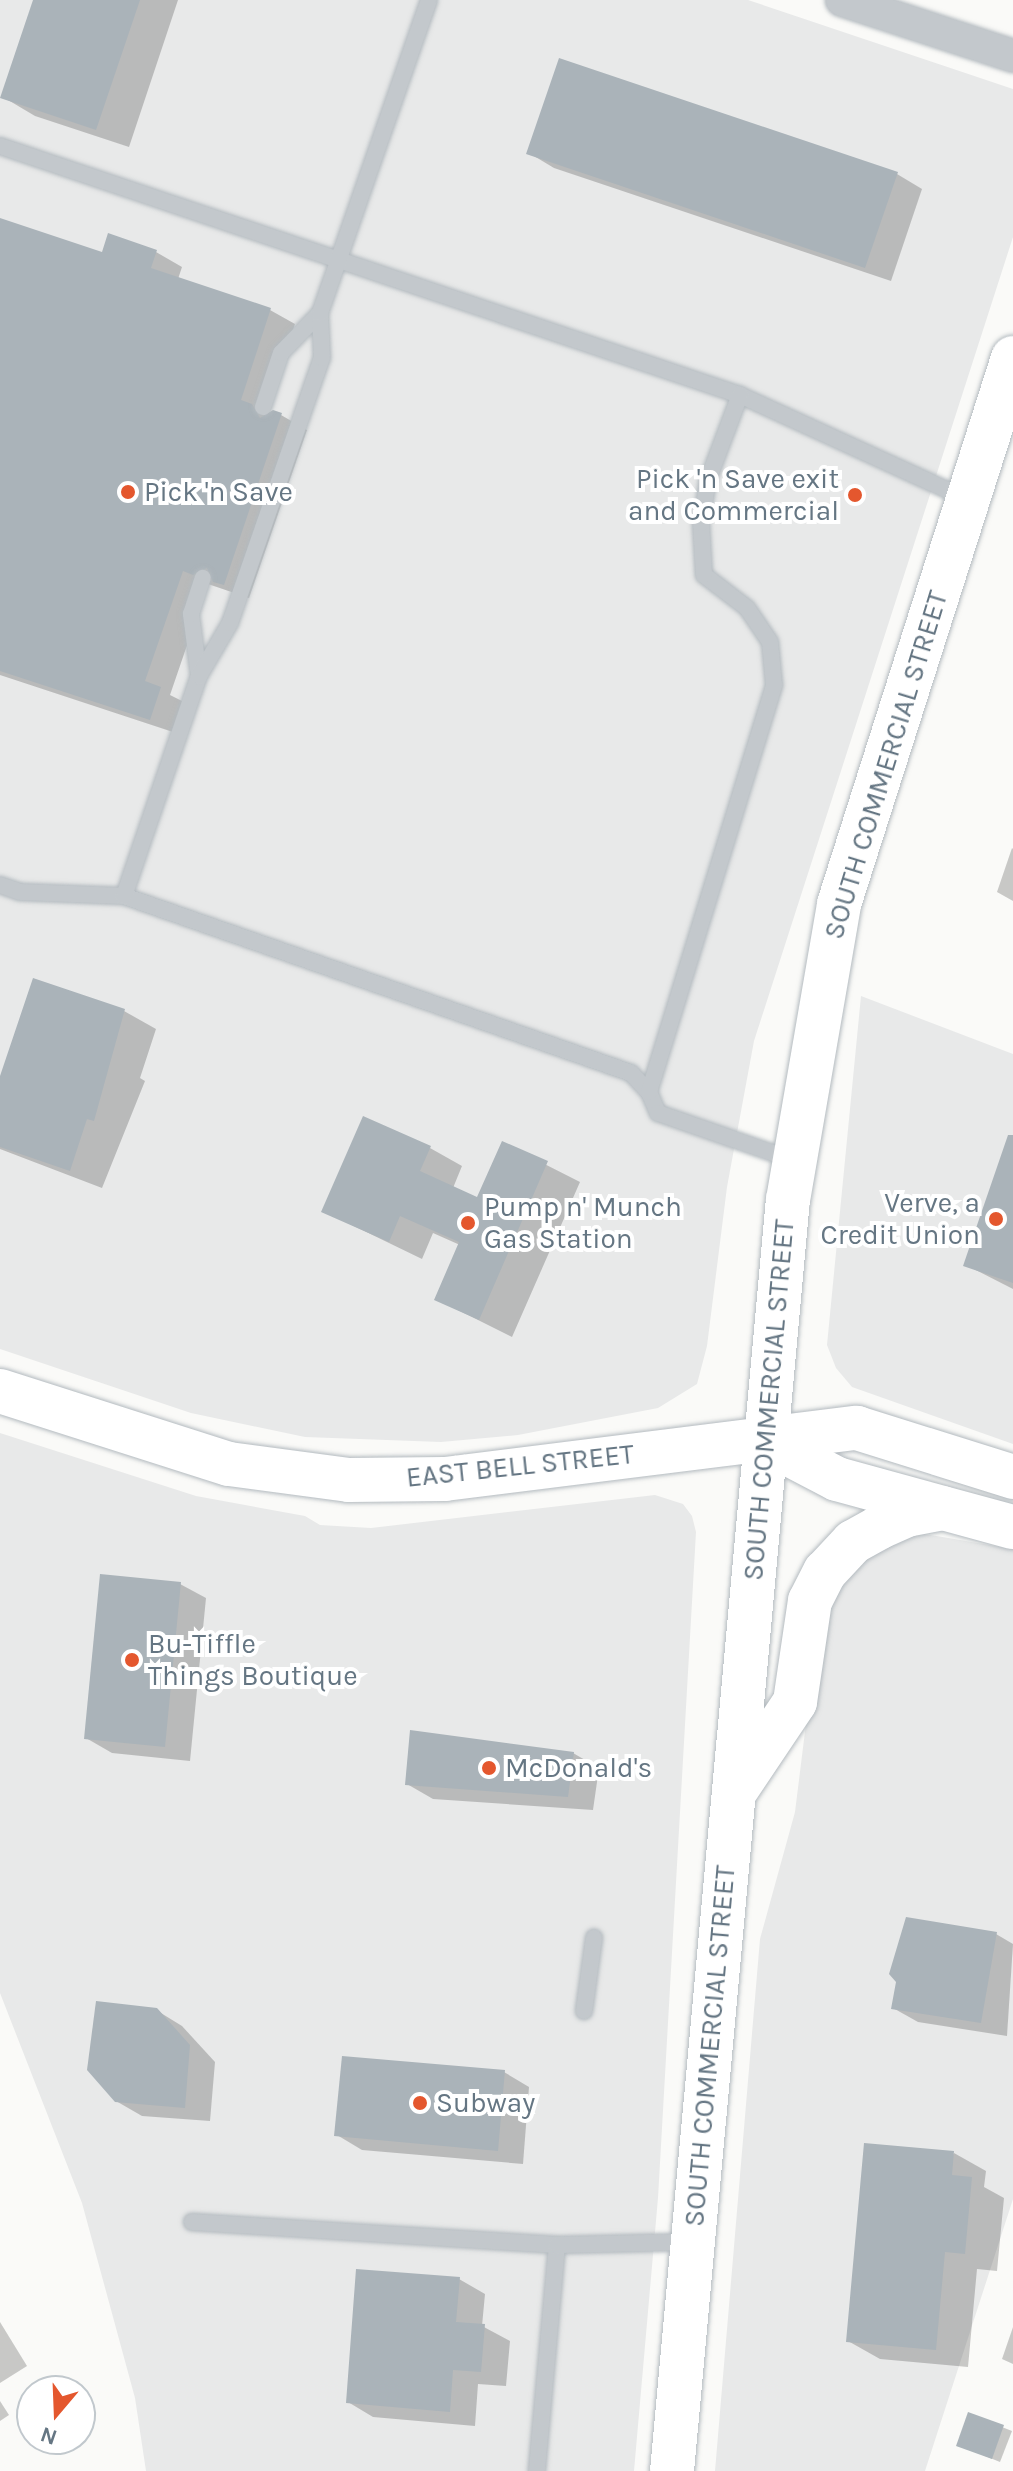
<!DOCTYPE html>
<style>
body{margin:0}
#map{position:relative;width:1013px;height:2471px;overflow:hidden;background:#fafaf8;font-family:Karla,sans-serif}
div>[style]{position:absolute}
.built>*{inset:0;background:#e8e9e9}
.shadow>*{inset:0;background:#0003}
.building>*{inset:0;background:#aab3b9}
.roads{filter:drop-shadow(0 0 2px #b3babf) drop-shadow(0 0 2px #b3babf)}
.service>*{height:16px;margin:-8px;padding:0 8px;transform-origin:8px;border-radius:8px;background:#c3c8cc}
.minor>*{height:32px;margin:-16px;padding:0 16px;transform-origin:16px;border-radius:16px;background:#c3c8cc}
.secondary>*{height:44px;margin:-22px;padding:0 22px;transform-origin:22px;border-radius:22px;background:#fff}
.dots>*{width:22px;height:22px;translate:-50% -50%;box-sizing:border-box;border:4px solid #fff;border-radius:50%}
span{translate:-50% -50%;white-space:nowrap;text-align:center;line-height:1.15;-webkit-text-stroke:8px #fff;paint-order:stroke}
.poi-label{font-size:28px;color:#657683}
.right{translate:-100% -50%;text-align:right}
.left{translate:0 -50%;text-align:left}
.street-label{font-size:28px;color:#657683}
.north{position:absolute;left:16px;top:2375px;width:80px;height:80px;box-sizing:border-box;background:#fff;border:2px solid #c1c8cd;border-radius:50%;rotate:199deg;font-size:22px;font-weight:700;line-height:32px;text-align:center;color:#657683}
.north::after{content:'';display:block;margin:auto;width:28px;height:36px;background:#e4572e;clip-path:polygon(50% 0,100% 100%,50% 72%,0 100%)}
</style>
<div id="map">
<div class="built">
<div style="clip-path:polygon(0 0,748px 0,1013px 89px,1013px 237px,754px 1041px,727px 1187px,707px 1346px,697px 1384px,658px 1408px,518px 1435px,441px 1442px,305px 1437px,191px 1413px,0 1349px)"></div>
<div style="clip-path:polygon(861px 996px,1013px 1054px,1013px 1444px,852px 1387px,836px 1368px,827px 1345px)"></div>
<div style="clip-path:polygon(0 1433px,196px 1496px,305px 1516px,320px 1525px,371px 1528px,655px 1495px,683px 1504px,692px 1516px,696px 1532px,658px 2198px,634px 2471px,146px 2471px,135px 2398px,82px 2203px,0 1993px)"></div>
<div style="clip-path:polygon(907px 1531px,1013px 1549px,1013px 2199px,925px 2471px,715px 2471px,760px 1939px,795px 1812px,820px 1611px,851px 1561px)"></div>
</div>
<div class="shadow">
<div style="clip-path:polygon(35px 0,178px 0,129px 147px,35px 116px,3px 97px)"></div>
<div style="clip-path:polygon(529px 153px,897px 174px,922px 189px,891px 281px,554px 168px)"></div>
<div style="clip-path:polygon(0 220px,103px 255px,109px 236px,156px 252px,182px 267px,178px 279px,270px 310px,295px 324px,266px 414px,281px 415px,307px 430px,249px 598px,208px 584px,170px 695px,186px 703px,176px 733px,0 675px)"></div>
<div style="clip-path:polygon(1012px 848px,1013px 849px,1013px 901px,997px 892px)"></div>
<div style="clip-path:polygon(124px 1011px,156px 1029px,140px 1078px,145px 1081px,102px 1188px,0 1149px,0 1083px)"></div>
<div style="clip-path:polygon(1013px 1141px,1013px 1289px,966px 1265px)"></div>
<div style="clip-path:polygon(503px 1143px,580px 1182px,512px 1337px,436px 1299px,460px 1245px,433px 1233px,422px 1259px,323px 1211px,430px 1148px,462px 1166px,453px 1188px,478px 1199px)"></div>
<div style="clip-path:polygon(180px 1584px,206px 1598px,190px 1761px,112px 1753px,86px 1738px)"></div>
<div style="clip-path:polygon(573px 1753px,599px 1768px,593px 1810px,433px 1799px,407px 1784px)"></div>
<div style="clip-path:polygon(996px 1934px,1013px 1944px,1007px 2036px,918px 2022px,893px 2008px)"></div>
<div style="clip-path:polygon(156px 2010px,182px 2026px,215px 2062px,210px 2121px,142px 2116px,116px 2101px)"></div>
<div style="clip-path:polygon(504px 2072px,529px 2087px,523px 2164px,362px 2150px,337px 2135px)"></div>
<div style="clip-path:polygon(954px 2153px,986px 2171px,984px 2187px,1004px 2198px,997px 2271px,977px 2269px,968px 2367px,880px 2359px,848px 2341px)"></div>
<div style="clip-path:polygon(459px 2279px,485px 2294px,482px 2326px,510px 2341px,506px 2386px,478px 2384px,475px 2426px,373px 2417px,348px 2402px)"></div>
<div style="clip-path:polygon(0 2322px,27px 2366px,0 2383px)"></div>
<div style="clip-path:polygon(1013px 2327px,1013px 2364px,1002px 2359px)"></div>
<div style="clip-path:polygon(0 2401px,9px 2415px,0 2421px)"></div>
<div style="clip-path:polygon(969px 2414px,1012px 2431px,1000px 2462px,958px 2445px)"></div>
</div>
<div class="building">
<div style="clip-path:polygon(33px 0,140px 0,96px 130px,0 98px)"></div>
<div style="clip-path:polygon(559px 58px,898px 172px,865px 268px,526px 154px)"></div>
<div style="clip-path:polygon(0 218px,102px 252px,108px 233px,157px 250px,151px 268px,271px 308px,241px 400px,252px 404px,260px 418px,273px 410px,282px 413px,224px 585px,213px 582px,207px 568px,193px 575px,183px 571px,145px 681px,161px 687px,150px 720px,0 671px)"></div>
<div style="clip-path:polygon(33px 978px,125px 1009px,94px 1121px,87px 1119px,70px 1171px,0 1147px,0 1076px)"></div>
<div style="clip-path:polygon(363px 1116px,431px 1146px,420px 1171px,477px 1197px,502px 1141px,548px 1161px,479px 1320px,434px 1300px,459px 1242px,400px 1216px,389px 1242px,321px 1212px)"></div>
<div style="clip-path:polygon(1008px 1135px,1013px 1135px,1013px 1283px,963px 1266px)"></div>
<div style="clip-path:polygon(100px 1574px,181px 1582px,165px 1747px,84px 1739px)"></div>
<div style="clip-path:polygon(410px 1730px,574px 1752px,568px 1797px,405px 1785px)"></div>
<div style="clip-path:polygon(906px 1917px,997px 1932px,981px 2023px,891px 2009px,896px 1982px,889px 1974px)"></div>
<div style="clip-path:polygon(96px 2001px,157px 2008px,190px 2045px,185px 2108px,115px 2102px,87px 2070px)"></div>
<div style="clip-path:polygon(342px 2056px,505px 2070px,498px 2151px,334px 2136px)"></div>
<div style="clip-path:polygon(864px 2143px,954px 2151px,952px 2175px,972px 2177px,965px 2254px,945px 2252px,936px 2350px,846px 2342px)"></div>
<div style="clip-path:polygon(356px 2269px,460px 2277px,456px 2322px,485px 2324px,481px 2372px,453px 2370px,450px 2412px,346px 2403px)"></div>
<div style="clip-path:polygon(968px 2412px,1004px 2425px,992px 2459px,956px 2446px)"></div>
</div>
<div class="roads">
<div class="service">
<div style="left:0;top:146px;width:781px;rotate:18.6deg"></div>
<div style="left:740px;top:395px;width:250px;rotate:24.6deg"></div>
<div style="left:263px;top:407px;width:57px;rotate:-71.6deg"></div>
<div style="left:281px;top:353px;width:56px;rotate:-45.7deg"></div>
<div style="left:199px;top:676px;width:63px;rotate:-97.4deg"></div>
<div style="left:191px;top:614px;width:38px;rotate:-72deg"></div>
<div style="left:0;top:885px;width:21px;rotate:19deg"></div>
<div style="left:20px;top:892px;width:104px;rotate:2.2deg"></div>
<div style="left:124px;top:896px;width:537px;rotate:19.24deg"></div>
<div style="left:631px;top:1073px;width:26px;rotate:47deg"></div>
<div style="left:649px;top:1092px;width:23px;rotate:67deg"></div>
<div style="left:658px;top:1113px;width:143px;rotate:19.2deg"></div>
<div style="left:124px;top:896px;width:232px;rotate:-71.2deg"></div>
<div style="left:199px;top:676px;width:61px;rotate:-59.7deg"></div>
<div style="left:230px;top:623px;width:281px;rotate:-70.9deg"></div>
<div style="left:322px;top:358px;width:45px;rotate:-92.5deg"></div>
<div style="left:320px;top:313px;width:331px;rotate:-70.8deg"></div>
<div style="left:649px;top:1092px;width:426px;rotate:-72.9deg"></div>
<div style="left:774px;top:685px;width:43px;rotate:-95.3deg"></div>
<div style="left:770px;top:642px;width:41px;rotate:-124.1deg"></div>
<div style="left:747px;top:608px;width:54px;rotate:-142.5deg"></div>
<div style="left:704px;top:575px;width:52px;rotate:-93.3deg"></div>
<div style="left:701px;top:523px;width:44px;rotate:-80.8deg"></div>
<div style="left:708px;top:480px;width:91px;rotate:-69.4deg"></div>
<div style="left:584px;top:2011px;width:74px;rotate:-82.2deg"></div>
<div style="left:192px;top:2222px;width:366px;rotate:3.6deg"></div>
<div style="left:557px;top:2245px;width:227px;rotate:95.1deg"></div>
<div style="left:557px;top:2245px;width:133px;rotate:-1.3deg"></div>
</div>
<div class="minor">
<div style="left:842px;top:0;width:180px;rotate:18.1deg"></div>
</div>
<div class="secondary">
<div style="left:0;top:1391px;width:240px;rotate:17.7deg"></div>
<div style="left:229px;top:1464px;width:121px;rotate:7.6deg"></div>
<div style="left:349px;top:1480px;width:96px;rotate:-0.6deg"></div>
<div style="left:445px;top:1479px;width:415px;rotate:-7.1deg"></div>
<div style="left:857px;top:1428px;width:164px;rotate:17.4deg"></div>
<div style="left:764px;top:1441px;width:82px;rotate:27.5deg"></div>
<div style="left:837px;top:1479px;width:182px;rotate:15.3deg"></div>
<div style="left:736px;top:1790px;width:106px;rotate:-56.2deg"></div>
<div style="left:795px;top:1702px;width:102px;rotate:-81.6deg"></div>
<div style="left:810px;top:1601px;width:33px;rotate:-63deg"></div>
<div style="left:825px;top:1572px;width:41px;rotate:-47deg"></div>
<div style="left:853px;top:1542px;width:29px;rotate:-29deg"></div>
<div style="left:878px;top:1528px;width:32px;rotate:-24deg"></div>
<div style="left:907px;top:1515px;width:36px;rotate:-11deg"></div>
<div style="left:672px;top:2471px;width:1276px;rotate:-84.79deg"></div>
<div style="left:788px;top:1200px;width:300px;rotate:-80.2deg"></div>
<div style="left:839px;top:904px;width:573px;rotate:-72.32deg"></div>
</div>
</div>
<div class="dots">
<div style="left:128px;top:492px;background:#e4572e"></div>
<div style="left:855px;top:495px;background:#e4572e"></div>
<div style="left:996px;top:1219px;background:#e4572e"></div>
<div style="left:468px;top:1223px;background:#e4572e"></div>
<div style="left:132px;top:1660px;background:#e4572e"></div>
<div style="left:489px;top:1768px;background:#e4572e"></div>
<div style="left:420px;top:2103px;background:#e4572e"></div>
</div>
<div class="poi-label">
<span class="right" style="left:839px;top:495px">Pick 'n Save exit<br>and Commercial</span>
<span class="left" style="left:144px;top:492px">Pick 'n Save</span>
<span class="right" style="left:980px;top:1219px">Verve, a<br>Credit Union</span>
<span class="left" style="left:484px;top:1223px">Pump n' Munch<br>Gas Station</span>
<span class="left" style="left:148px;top:1660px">Bu-Tiffle<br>Things Boutique</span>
<span class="left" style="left:505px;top:1768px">McDonald's</span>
<span class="left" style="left:436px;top:2103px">Subway</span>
</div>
<div class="street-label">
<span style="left:886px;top:765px;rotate:-73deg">SOUTH COMMERCIAL STREET</span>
<span style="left:769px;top:1400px;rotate:-85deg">SOUTH COMMERCIAL STREET</span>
<span style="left:520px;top:1466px;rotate:-6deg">EAST BELL STREET</span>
<span style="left:710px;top:2046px;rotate:-85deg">SOUTH COMMERCIAL STREET</span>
</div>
<div class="north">N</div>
</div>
